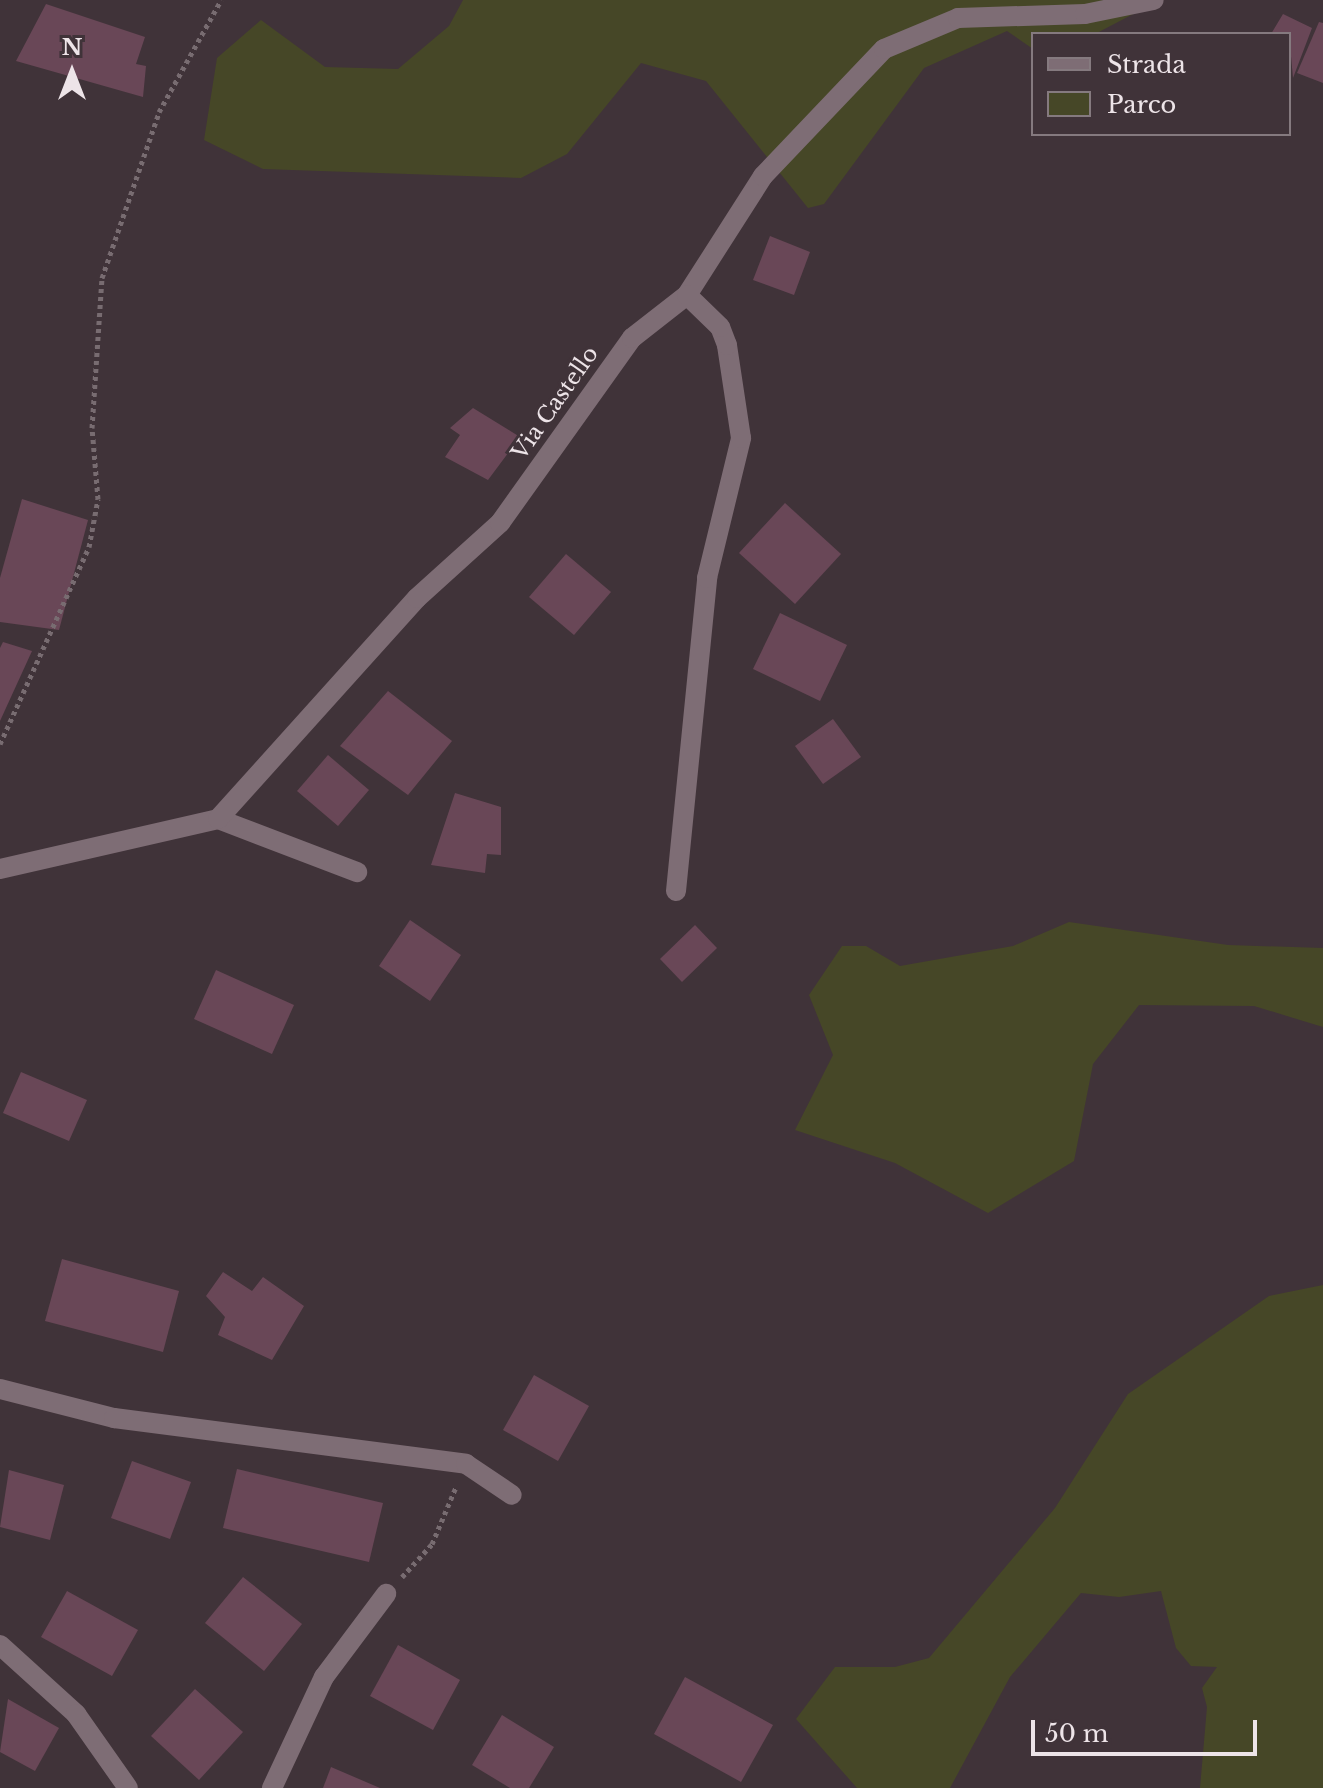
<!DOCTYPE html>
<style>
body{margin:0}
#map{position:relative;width:1323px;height:1788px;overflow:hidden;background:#403339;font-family:"Libre Baskerville",serif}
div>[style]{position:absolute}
.green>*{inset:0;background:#464727}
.building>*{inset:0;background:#694757}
.path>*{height:5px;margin-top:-2.5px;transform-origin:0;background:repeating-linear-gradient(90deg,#786c71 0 4px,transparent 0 8px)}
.minor>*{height:20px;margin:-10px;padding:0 10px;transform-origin:10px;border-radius:10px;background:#7e6d75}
span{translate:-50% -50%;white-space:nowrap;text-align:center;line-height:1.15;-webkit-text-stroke:6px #403339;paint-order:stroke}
.street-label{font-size:22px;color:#ede4e8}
.legend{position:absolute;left:1031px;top:32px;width:260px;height:104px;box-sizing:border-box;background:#403339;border:2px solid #857a7f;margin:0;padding:10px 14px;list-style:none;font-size:24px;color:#ede4e8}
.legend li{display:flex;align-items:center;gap:16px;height:40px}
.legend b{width:40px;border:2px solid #857a7f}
.north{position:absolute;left:32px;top:32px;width:80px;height:80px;-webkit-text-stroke:6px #403339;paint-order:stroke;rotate:0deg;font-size:22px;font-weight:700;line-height:32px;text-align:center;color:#ede4e8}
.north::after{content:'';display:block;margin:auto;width:28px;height:36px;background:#ede4e8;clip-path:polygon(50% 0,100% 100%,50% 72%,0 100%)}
.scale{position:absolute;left:1031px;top:1720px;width:226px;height:36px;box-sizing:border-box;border:4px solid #ede4e8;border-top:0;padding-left:10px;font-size:24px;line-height:28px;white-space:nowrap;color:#ede4e8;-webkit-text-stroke:6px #403339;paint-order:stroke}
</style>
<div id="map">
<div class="green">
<div style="clip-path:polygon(463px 0,1160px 0,1095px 34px,1033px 34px,1033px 49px,1007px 31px,924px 68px,824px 204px,808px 208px,706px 81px,641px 63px,567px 154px,521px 178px,263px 169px,204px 140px,217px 58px,261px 20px,325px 67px,398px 69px,449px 26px)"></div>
<div style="clip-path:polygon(1069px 922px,1228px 945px,1323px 948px,1323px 1027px,1254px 1006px,1139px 1005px,1093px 1064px,1074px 1161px,988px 1213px,895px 1163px,795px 1130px,833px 1055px,809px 995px,842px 946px,866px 946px,900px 966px,1013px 946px)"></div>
<div style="clip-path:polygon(1323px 1285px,1323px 1788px,1200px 1788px,1207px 1707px,1202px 1688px,1217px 1667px,1191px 1666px,1176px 1648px,1161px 1591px,1119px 1597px,1081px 1593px,1010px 1677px,950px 1788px,857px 1788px,796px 1719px,835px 1667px,895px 1667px,929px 1658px,1055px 1508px,1128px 1394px,1269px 1296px)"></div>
</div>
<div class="building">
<div style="clip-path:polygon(46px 4px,145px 37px,136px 64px,146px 66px,143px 97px,16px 61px)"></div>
<div style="clip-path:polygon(1283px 14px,1312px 28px,1293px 78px,1289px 34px,1271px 34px)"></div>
<div style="clip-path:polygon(1319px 22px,1323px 23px,1323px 83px,1297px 73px)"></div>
<div style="clip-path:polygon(770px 236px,810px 252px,794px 295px,753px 280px)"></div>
<div style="clip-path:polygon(473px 408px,520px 437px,488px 480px,445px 457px,460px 435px,450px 428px)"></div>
<div style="clip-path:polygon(22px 499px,88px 520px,59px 630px,0 622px,0 578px)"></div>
<div style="clip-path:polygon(785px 503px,841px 554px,795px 604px,739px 553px)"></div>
<div style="clip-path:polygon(566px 554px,611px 592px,574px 635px,529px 597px)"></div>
<div style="clip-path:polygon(780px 613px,847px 645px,820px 701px,753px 669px)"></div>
<div style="clip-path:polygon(3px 642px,32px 651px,0 721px,0 648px)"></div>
<div style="clip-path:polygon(388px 691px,452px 741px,408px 795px,340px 746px)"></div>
<div style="clip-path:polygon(833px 719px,861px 757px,823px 784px,795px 746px)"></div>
<div style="clip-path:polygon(328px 755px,369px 790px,338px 826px,297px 791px)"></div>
<div style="clip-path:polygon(455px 793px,501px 807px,501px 855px,487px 854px,485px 873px,431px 865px)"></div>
<div style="clip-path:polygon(410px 920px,461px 955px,430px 1001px,379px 966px)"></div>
<div style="clip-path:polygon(695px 925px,717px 948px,682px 982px,660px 959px)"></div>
<div style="clip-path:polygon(216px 970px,294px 1005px,272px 1054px,194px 1019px)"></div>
<div style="clip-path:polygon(21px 1072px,87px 1100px,69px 1141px,3px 1113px)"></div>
<div style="clip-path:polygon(62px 1259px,179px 1291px,163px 1352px,45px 1321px)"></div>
<div style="clip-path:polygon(223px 1272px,252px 1291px,263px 1277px,304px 1306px,272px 1360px,218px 1335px,225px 1317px,206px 1296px)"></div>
<div style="clip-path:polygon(534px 1375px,589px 1406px,558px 1461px,503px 1430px)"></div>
<div style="clip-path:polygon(132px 1461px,191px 1482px,170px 1539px,111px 1518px)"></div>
<div style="clip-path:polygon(237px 1469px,383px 1503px,369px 1562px,223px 1528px)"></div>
<div style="clip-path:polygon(9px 1470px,64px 1485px,50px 1540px,0 1527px)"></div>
<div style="clip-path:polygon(243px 1577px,302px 1624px,264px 1671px,205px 1623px)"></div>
<div style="clip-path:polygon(67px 1591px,138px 1630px,112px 1676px,41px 1637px)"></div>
<div style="clip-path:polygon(398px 1645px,460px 1680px,433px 1730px,370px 1696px)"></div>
<div style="clip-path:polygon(685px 1677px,773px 1725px,741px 1782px,654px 1734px)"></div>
<div style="clip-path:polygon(195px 1689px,243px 1732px,199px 1780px,151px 1736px)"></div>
<div style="clip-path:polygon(8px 1699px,59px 1728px,35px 1771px,0 1752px)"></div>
<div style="clip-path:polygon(502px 1715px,554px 1747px,529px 1788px,510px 1788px,472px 1765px)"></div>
<div style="clip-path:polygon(331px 1767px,380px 1788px,323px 1788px)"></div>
</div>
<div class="path">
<div style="left:0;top:744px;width:216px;rotate:-65.7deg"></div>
<div style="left:89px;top:547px;width:49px;rotate:-79.4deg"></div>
<div style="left:98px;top:499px;width:71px;rotate:-94.8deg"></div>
<div style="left:92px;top:428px;width:150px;rotate:-86.2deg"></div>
<div style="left:102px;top:278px;width:176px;rotate:-71deg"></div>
<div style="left:159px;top:112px;width:128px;rotate:-61deg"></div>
<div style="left:402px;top:1577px;width:45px;rotate:-47.7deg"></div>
<div style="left:432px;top:1544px;width:62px;rotate:-67.2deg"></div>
</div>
<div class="minor">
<div style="left:218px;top:819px;width:149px;rotate:20.9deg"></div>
<div style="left:0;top:869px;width:224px;rotate:-12.9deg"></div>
<div style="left:218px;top:819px;width:297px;rotate:-48deg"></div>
<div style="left:417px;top:598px;width:112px;rotate:-42.1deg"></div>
<div style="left:500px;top:523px;width:227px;rotate:-54.5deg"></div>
<div style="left:632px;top:338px;width:70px;rotate:-38deg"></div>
<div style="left:687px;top:295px;width:141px;rotate:-57.4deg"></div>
<div style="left:763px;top:176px;width:175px;rotate:-46.4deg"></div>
<div style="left:884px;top:49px;width:80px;rotate:-22.7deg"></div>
<div style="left:958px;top:18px;width:127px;rotate:-1.8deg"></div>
<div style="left:1085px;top:14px;width:70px;rotate:-11.5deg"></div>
<div style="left:676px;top:891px;width:315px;rotate:-84.3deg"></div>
<div style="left:707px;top:578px;width:144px;rotate:-76.3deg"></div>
<div style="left:741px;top:438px;width:94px;rotate:-98.6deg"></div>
<div style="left:727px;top:345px;width:19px;rotate:-111deg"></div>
<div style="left:720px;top:327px;width:46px;rotate:-135.9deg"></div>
<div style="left:0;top:1389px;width:118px;rotate:14.3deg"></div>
<div style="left:114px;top:1418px;width:355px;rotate:7.4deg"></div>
<div style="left:466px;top:1464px;width:55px;rotate:34deg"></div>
<div style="left:0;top:1645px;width:103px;rotate:42.2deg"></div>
<div style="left:76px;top:1714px;width:90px;rotate:54.9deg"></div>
<div style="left:272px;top:1788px;width:123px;rotate:-64.9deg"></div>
<div style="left:324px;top:1677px;width:104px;rotate:-53.2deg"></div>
</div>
<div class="street-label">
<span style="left:555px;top:403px;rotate:-55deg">Via Castello</span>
</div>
<ul class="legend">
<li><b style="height:10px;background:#7e6d75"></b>Strada</li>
<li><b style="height:22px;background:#464727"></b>Parco</li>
</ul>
<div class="north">N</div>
<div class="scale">50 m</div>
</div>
